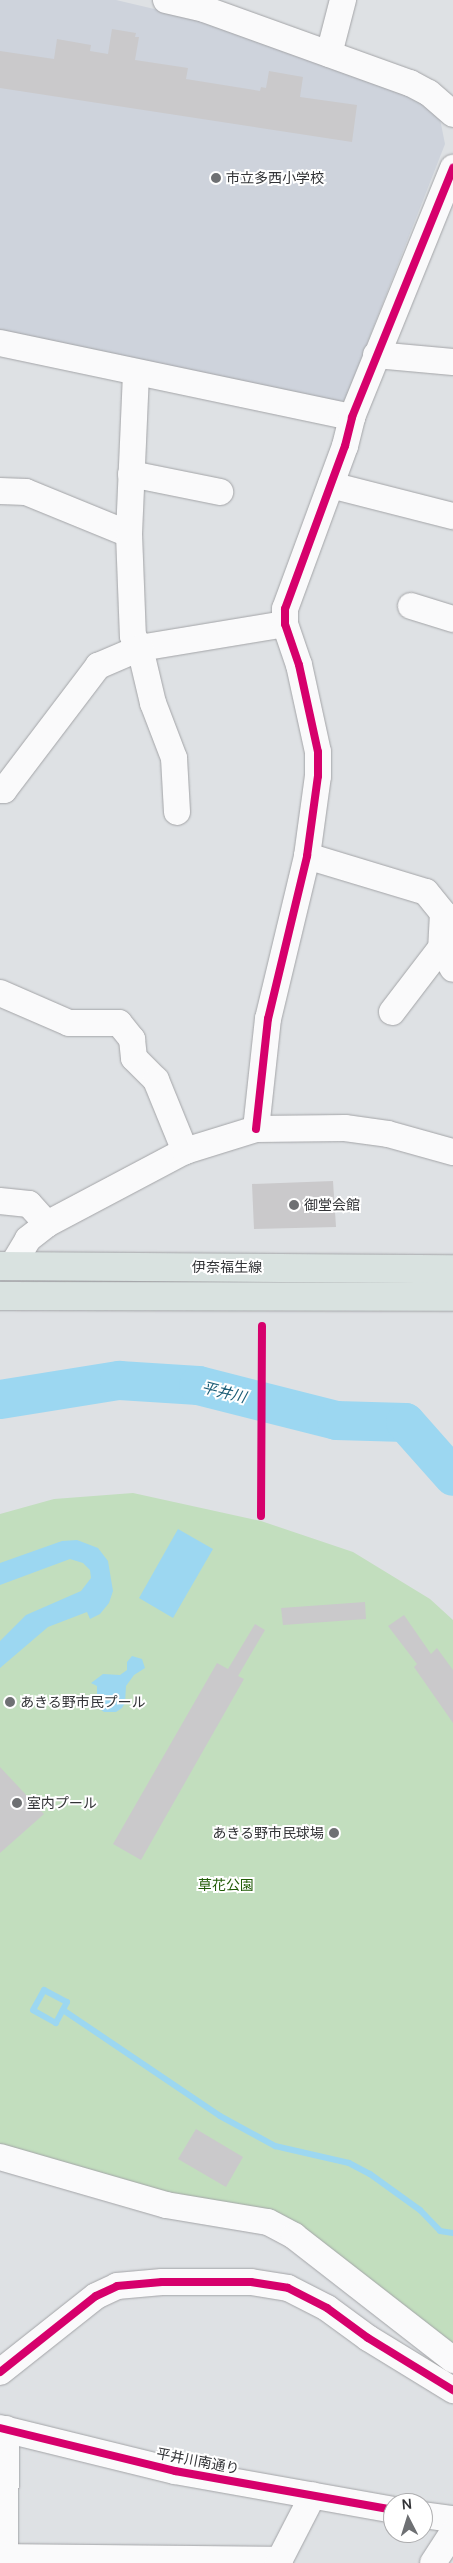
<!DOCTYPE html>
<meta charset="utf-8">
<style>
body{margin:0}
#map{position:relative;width:453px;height:2563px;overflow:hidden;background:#dee1e4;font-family:Manrope,"Noto Sans JP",sans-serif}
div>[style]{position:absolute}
.built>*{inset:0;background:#ced3dc}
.green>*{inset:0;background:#c2debe}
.water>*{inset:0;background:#9cd7f1}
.stream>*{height:6px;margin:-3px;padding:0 3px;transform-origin:3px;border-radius:3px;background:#9cd7f1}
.river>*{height:39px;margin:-19.5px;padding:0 19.5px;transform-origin:19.5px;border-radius:19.5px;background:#9cd7f1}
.building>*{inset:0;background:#cac9cb}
.roads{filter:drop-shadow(0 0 1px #a3a4a7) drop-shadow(0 0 1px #a3a4a7)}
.minor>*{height:26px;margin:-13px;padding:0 13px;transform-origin:13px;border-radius:13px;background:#fafafb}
.major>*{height:28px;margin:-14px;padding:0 14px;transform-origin:14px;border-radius:14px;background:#d9e2e0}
.cycleway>*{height:8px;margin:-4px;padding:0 4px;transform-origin:4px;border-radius:4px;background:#d6006c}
.dots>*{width:14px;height:14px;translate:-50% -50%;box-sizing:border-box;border:2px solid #fff;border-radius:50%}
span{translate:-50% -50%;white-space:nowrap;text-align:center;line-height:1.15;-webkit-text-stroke:4px #fff;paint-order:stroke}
.poi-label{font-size:14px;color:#323336}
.left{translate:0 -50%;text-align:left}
.right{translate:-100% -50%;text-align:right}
.street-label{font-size:14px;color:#323336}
.park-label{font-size:14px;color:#205b06}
.water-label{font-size:15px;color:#1b5d76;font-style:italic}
.north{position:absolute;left:383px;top:2493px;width:50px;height:50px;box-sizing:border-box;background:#fff;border:1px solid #adadaf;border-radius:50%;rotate:355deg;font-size:14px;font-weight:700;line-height:20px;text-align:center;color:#323336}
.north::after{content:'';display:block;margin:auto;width:18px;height:22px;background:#6e7073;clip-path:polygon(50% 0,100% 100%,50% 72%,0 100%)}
</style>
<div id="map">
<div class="built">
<div style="clip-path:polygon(0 0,116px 0,214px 23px,419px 96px,440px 119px,445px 144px,345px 400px,336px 405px,0 335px)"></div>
</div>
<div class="green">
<div style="clip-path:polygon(133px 1493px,261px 1521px,353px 1552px,430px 1599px,453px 1620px,453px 2343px,309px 2234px,0 2150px,0 1514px,54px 1499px)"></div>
</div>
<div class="water">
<div style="clip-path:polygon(178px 1529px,213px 1549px,173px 1618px,139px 1598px)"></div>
<div style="clip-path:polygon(77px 1540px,98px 1548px,108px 1561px,113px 1591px,109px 1603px,100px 1614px,90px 1619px,87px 1612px,48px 1627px,0 1668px,0 1641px,26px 1615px,81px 1591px,91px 1578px,90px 1570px,83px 1563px,70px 1559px,0 1585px,0 1563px,62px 1541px)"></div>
<div style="clip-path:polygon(132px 1656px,142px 1659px,145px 1668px,134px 1675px,126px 1686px,125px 1703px,122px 1708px,116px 1712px,104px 1712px,97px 1707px,97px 1686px,91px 1683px,103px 1674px,120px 1675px,127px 1670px,127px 1662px)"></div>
</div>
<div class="stream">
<div style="left:44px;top:1990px;width:26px;rotate:28deg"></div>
<div style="left:67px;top:2002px;width:24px;rotate:118deg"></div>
<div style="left:56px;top:2023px;width:26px;rotate:-151deg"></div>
<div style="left:33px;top:2010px;width:23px;rotate:-61deg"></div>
<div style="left:63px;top:2010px;width:189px;rotate:34deg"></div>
<div style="left:220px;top:2116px;width:63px;rotate:28.6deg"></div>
<div style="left:275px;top:2146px;width:76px;rotate:12.9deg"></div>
<div style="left:349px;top:2163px;width:24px;rotate:28deg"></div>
<div style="left:370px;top:2174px;width:62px;rotate:35.8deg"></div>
<div style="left:420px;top:2210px;width:29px;rotate:46deg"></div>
<div style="left:440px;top:2231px;width:13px;rotate:9deg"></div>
</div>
<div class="river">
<div style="left:0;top:1399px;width:121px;rotate:-9.1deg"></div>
<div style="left:119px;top:1380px;width:79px;rotate:3.6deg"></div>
<div style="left:198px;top:1385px;width:142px;rotate:14.2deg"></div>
<div style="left:336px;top:1420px;width:69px;rotate:1.7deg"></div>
<div style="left:405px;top:1422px;width:72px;rotate:48.4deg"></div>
</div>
<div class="building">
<div style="clip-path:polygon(112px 29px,136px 33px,135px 37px,139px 37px,135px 60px,188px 68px,186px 79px,260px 91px,261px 87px,266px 88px,269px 71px,303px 77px,300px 97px,357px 105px,352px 142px,0 88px,0 51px,54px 59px,57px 39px,91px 45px,90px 51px,108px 54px)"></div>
<div style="clip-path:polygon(333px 1181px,336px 1227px,254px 1229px,252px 1184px)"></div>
<div style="clip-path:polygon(365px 1602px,366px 1619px,283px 1625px,281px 1608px)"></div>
<div style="clip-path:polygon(404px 1615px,431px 1654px,437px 1648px,453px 1670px,453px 1723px,414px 1667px,417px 1664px,388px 1626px)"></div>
<div style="clip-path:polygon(255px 1624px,265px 1630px,238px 1676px,244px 1679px,141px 1860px,113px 1844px,217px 1663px,228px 1669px)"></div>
<div style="clip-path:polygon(0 1767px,44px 1814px,0 1853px)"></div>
<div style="clip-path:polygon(196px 2129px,243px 2157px,226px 2187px,178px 2159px)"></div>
</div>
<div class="roads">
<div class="minor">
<div style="left:166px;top:0;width:39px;rotate:13deg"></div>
<div style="left:204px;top:9px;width:219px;rotate:19.8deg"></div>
<div style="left:410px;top:83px;width:21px;rotate:28deg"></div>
<div style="left:429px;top:93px;width:32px;rotate:41deg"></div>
<div style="left:329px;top:54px;width:56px;rotate:-75.5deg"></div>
<div style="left:0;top:343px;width:360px;rotate:11.9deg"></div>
<div style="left:376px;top:355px;width:77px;rotate:5.2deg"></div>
<div style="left:131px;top:474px;width:91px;rotate:11.4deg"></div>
<div style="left:331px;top:485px;width:126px;rotate:14.3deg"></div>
<div style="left:0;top:491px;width:26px;rotate:2deg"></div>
<div style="left:26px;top:492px;width:111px;rotate:22.2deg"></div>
<div style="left:129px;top:534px;width:102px;rotate:87.8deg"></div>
<div style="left:133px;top:636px;width:14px;rotate:60deg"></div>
<div style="left:140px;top:648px;width:147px;rotate:-9.4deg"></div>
<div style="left:129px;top:534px;width:161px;rotate:-87.5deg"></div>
<div style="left:411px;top:606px;width:44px;rotate:17.2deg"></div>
<div style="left:0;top:790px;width:4px"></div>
<div style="left:4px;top:790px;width:156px;rotate:-52.8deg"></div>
<div style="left:98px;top:666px;width:46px;rotate:-23.2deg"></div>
<div style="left:140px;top:648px;width:57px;rotate:76.7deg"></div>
<div style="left:153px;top:703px;width:59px;rotate:69.1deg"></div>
<div style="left:174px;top:758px;width:54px;rotate:86.8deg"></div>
<div style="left:307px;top:856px;width:124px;rotate:16.8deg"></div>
<div style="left:426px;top:892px;width:27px;rotate:51deg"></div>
<div style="left:443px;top:913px;width:35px;rotate:93deg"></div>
<div style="left:441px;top:948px;width:24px;rotate:60deg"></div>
<div style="left:0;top:993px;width:75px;rotate:23.5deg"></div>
<div style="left:69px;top:1023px;width:50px"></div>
<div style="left:119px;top:1023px;width:21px;rotate:51deg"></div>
<div style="left:132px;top:1039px;width:19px;rotate:84deg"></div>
<div style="left:134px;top:1058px;width:31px;rotate:45deg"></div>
<div style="left:156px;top:1080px;width:77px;rotate:67.8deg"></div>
<div style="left:392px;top:1012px;width:81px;rotate:-52.6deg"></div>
<div style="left:256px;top:1129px;width:111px;rotate:-83.8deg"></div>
<div style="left:268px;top:1019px;width:168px;rotate:-76.5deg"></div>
<div style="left:307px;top:856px;width:81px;rotate:-82.2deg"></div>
<div style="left:318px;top:776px;width:24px;rotate:-90deg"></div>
<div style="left:318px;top:752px;width:89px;rotate:-102.3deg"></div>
<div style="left:299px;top:665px;width:43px;rotate:-108.9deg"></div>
<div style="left:285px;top:624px;width:15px;rotate:-90deg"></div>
<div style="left:285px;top:609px;width:174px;rotate:-69.8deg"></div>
<div style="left:345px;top:446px;width:30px;rotate:-76deg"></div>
<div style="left:352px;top:417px;width:269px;rotate:-67.9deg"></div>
<div style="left:0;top:1201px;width:29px;rotate:6deg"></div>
<div style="left:29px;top:1204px;width:27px;rotate:48deg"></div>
<div style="left:12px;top:1266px;width:31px;rotate:-59deg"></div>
<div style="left:28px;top:1239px;width:24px;rotate:-38deg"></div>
<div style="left:47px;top:1224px;width:156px;rotate:-27.9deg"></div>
<div style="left:185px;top:1151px;width:74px;rotate:-17.2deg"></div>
<div style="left:256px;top:1129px;width:89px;rotate:-0.6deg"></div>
<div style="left:345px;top:1128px;width:43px;rotate:7.9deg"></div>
<div style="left:388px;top:1134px;width:67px;rotate:15.5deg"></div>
<div style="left:0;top:2157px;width:173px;rotate:16.1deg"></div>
<div style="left:166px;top:2205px;width:103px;rotate:9.5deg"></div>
<div style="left:268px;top:2222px;width:30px;rotate:28deg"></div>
<div style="left:294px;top:2236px;width:202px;rotate:37.9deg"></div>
<div style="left:0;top:2372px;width:122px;rotate:-38.4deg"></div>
<div style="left:96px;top:2296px;width:23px;rotate:-25deg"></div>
<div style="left:117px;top:2286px;width:45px;rotate:-5.1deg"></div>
<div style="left:162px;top:2282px;width:89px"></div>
<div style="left:251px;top:2282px;width:37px;rotate:9deg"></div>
<div style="left:288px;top:2288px;width:44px;rotate:27.1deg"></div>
<div style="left:327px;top:2308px;width:51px;rotate:36.2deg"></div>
<div style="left:368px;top:2338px;width:100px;rotate:31.5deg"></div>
<div style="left:0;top:2428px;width:180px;rotate:13.8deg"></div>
<div style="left:175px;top:2471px;width:221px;rotate:10.1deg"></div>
<div style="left:423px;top:2515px;width:30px;rotate:8deg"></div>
<div style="left:0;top:2557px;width:280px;rotate:0.6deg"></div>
<div style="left:5px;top:2563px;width:134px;rotate:-89.6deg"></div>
<div style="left:278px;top:2563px;width:76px;rotate:-62.8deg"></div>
<div style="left:433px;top:2563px;width:37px;rotate:-57deg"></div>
</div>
<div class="major">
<div style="left:0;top:1266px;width:453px;rotate:0.4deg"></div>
<div style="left:0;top:1296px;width:453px;rotate:0.1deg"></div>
</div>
</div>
<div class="cycleway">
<div style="left:256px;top:1129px;width:111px;rotate:-83.8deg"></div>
<div style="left:268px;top:1019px;width:168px;rotate:-76.5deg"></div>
<div style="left:307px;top:856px;width:81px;rotate:-82.2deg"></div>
<div style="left:318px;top:776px;width:24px;rotate:-90deg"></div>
<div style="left:318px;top:752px;width:89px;rotate:-102.3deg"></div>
<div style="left:299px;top:665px;width:43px;rotate:-108.9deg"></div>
<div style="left:285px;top:624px;width:15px;rotate:-90deg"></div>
<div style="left:285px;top:609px;width:174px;rotate:-69.8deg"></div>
<div style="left:345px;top:446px;width:30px;rotate:-76deg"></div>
<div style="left:352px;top:417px;width:269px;rotate:-67.9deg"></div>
<div style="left:261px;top:1516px;width:190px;rotate:-89.7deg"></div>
<div style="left:0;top:2372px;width:122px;rotate:-38.4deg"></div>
<div style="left:96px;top:2296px;width:23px;rotate:-25deg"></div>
<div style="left:117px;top:2286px;width:45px;rotate:-5.1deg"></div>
<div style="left:162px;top:2282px;width:89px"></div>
<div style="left:251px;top:2282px;width:37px;rotate:9deg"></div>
<div style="left:288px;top:2288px;width:44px;rotate:27.1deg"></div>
<div style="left:327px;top:2308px;width:51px;rotate:36.2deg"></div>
<div style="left:368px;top:2338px;width:100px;rotate:31.5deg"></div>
<div style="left:0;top:2428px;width:180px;rotate:13.8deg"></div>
<div style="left:175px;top:2471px;width:221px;rotate:10.1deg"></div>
</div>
<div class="dots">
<div style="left:216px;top:178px;background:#6e7073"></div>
<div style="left:294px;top:1205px;background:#6e7073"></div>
<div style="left:10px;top:1702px;background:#6e7073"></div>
<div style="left:17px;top:1803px;background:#6e7073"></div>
<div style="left:334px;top:1833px;background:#6e7073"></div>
</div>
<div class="poi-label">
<span class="left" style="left:226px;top:178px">市立多西小学校</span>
<span class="left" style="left:304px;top:1205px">御堂会館</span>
<span class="left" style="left:20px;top:1702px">あきる野市民プール</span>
<span class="left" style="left:27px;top:1803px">室内プール</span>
<span class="right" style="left:324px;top:1833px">あきる野市民球場</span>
</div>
<div class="street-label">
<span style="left:227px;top:1267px">伊奈福生線</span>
<span style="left:198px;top:2461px;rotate:11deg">平井川南通り</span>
</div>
<div class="park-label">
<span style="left:226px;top:1885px">草花公園</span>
</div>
<div class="water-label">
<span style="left:224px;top:1392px;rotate:14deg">平井川</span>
</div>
<div class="north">N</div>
</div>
